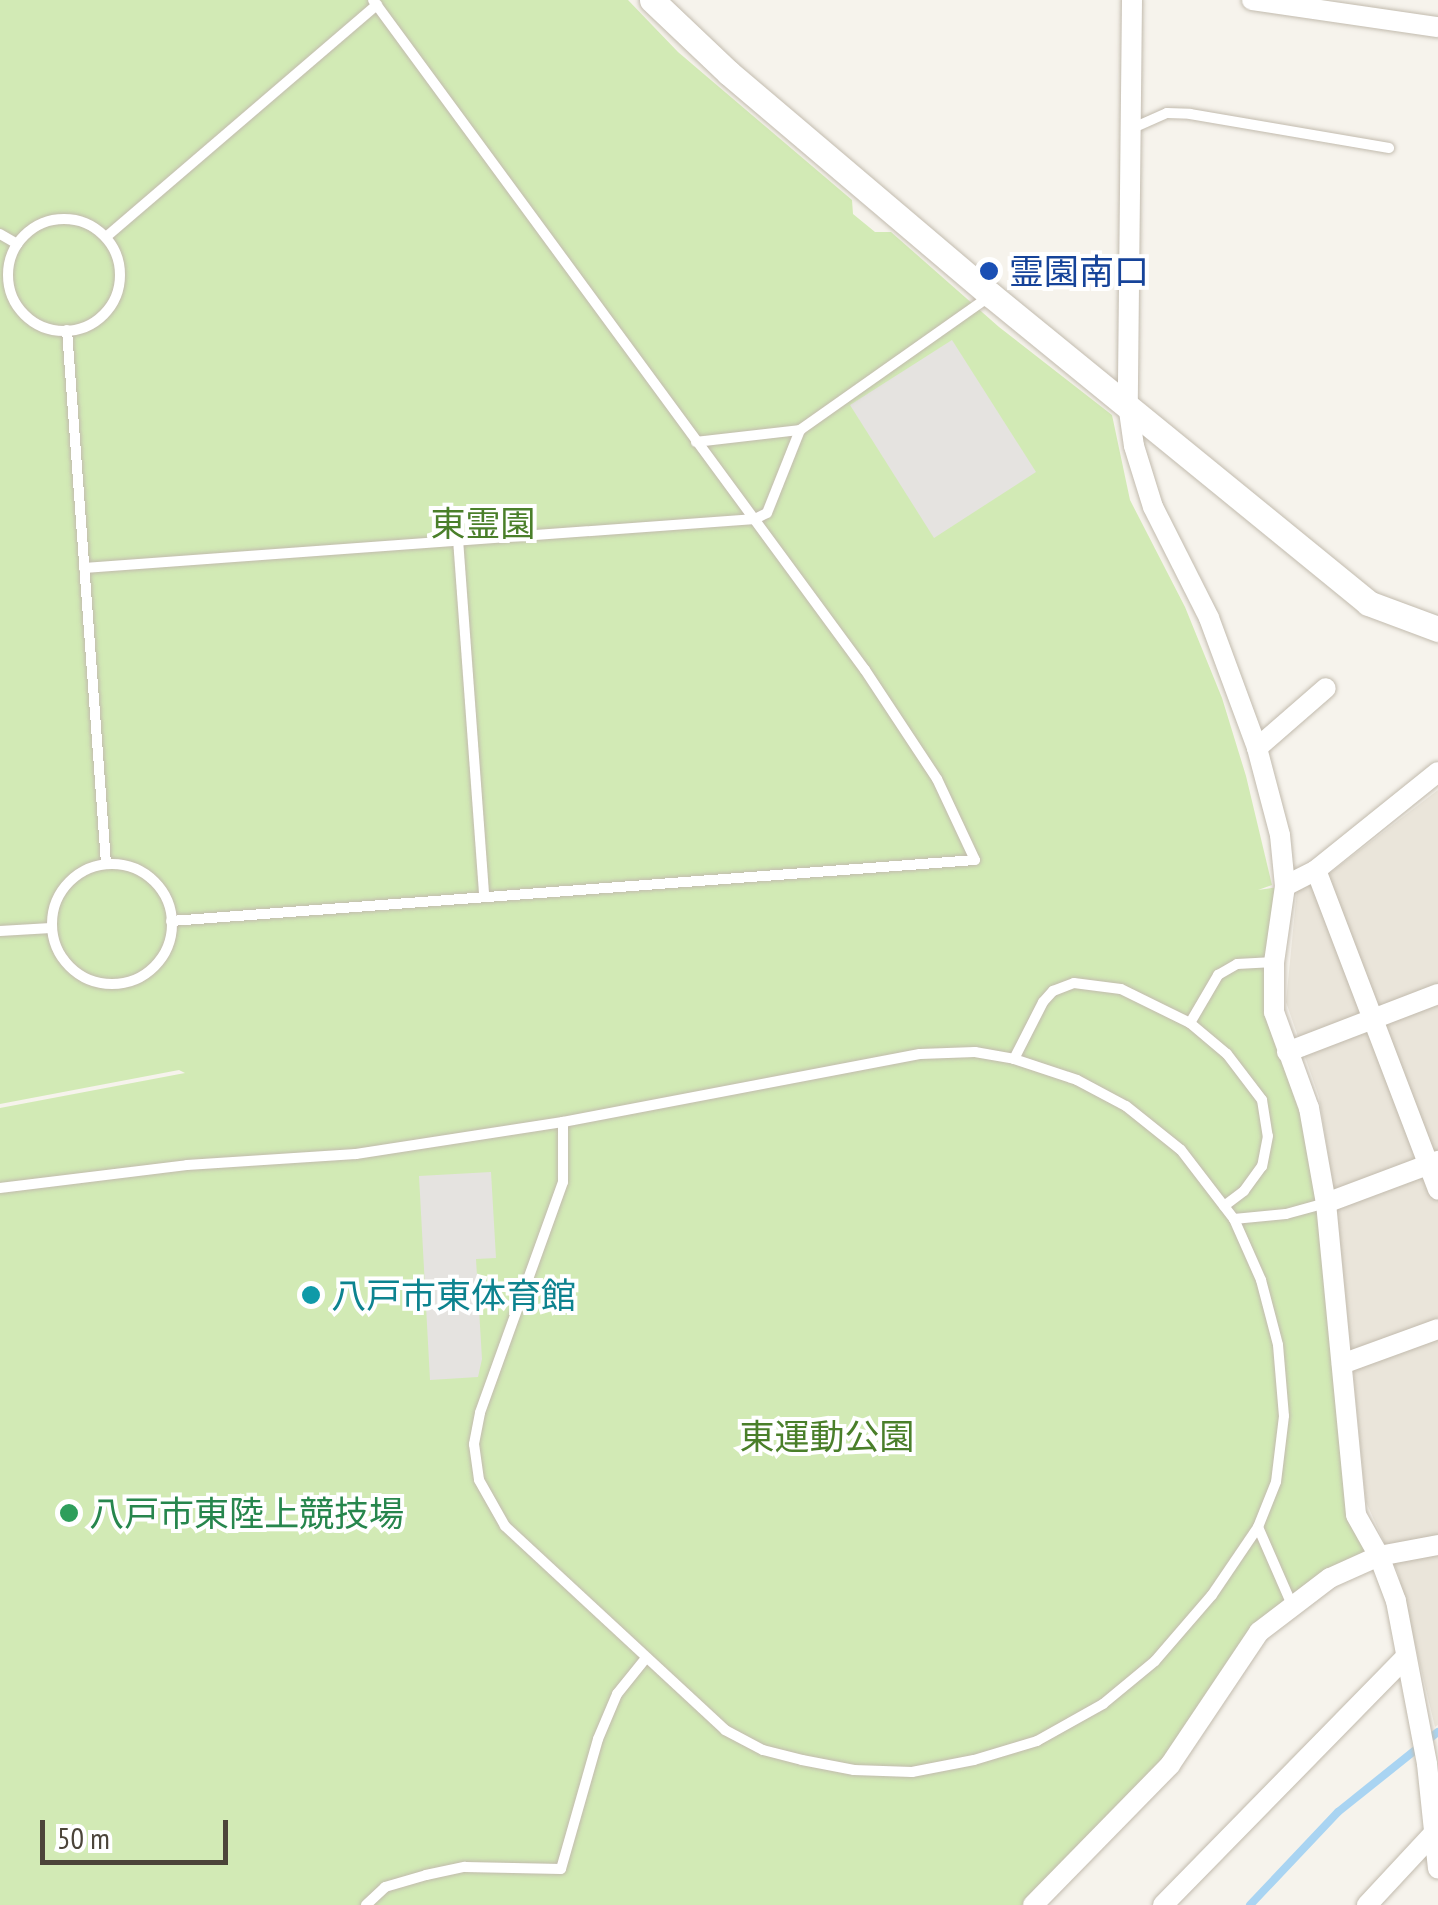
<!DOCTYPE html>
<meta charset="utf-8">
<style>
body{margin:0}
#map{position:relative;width:1438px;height:1905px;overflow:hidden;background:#f6f3ec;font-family:"PT Sans Narrow","Noto Sans JP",sans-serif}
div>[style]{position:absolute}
.residential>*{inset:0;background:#eae5da}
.green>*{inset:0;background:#d2eab5}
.parking>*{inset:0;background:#e5e3e0}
.stream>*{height:8px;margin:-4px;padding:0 4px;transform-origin:4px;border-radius:4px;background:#a9d4f2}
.roads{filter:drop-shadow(0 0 2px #c2bbae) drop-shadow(0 0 2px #c2bbae)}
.service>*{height:10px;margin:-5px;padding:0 5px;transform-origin:5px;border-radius:5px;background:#fff}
.service>.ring{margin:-5px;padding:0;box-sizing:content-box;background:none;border:10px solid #fff;border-radius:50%}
.minor>*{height:20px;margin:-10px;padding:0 10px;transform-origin:10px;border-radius:10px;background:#fff}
.tertiary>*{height:25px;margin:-12.5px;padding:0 12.5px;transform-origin:12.5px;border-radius:12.5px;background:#fff}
.dots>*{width:28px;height:28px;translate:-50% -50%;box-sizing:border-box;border:5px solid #fff;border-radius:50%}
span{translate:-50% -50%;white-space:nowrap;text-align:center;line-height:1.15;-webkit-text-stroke:8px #fff;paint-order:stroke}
.transit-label{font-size:35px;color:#164399}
.left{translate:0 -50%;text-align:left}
.park-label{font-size:35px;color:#4a7f2a}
.culture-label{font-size:35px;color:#0d838f}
.leisure-label{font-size:35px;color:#27864d}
.scale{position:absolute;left:40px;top:1820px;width:188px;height:45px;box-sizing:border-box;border:5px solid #4b4439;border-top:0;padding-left:12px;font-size:30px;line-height:35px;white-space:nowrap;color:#4b4439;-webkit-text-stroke:8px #fff;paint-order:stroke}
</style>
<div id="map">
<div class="residential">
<div style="clip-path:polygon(1438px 790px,1438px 1725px,1435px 1727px,1398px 1573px,1366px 1502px,1337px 1211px,1319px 1097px,1286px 1002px,1297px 890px,1330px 873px)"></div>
</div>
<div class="green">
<div style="clip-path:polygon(0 0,628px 0,678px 52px,852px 200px,853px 214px,875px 232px,891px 232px,999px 327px,1112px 415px,1130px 500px,1185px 607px,1222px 698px,1246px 776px,1272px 885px,1258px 890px,1285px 886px,1274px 1012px,1309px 1108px,1356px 1515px,1379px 1556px,1292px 1605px,1170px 1765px,1033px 1905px,0 1905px,0 1108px,185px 1073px,179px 1070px,0 1104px)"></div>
</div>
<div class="parking">
<div style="clip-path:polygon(952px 340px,1036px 472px,934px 538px,850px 405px)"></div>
<div style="clip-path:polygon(491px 1172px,496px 1258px,476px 1259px,482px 1359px,478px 1377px,430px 1380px,419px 1176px)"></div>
</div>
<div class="stream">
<div style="left:1250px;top:1905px;width:128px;rotate:-46.6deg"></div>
<div style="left:1338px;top:1812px;width:128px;rotate:-38.7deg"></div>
</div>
<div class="roads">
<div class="service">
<div style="left:1133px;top:128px;width:37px;rotate:-24deg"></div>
<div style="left:1167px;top:113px;width:23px;rotate:2deg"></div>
<div style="left:1190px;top:114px;width:202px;rotate:9.7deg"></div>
<div class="ring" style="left:8px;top:219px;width:102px;height:102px"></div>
<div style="left:0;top:234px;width:20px;rotate:30deg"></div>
<div style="left:106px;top:237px;width:357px;rotate:-40.6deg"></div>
<div style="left:67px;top:330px;width:535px;rotate:85.82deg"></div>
<div style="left:696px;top:442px;width:105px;rotate:-6.6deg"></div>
<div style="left:458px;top:539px;width:358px;rotate:85.8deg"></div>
<div style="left:84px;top:568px;width:673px;rotate:-4.18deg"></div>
<div style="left:755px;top:519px;width:13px;rotate:-27deg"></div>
<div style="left:767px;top:513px;width:89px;rotate:-68.3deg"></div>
<div style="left:800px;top:430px;width:232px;rotate:-35.2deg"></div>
<div class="ring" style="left:52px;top:864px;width:110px;height:110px"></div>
<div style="left:171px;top:921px;width:806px;rotate:-4.34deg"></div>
<div style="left:975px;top:860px;width:89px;rotate:-115.1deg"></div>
<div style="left:937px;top:779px;width:131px;rotate:-123.4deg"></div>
<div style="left:865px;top:670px;width:831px;rotate:-126.29deg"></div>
<div style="left:0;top:931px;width:51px;rotate:-3.4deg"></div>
<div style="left:1190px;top:1023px;width:56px;rotate:-59.7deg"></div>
<div style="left:1218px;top:975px;width:22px;rotate:-30deg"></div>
<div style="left:1237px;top:964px;width:37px;rotate:-3deg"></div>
<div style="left:1014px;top:1059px;width:64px;rotate:-63deg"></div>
<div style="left:1043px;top:1002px;width:15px;rotate:-48deg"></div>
<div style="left:1053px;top:991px;width:22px;rotate:-21deg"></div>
<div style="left:1074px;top:983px;width:47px;rotate:7.3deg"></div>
<div style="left:1121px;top:989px;width:77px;rotate:26.2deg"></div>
<div style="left:1190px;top:1023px;width:48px;rotate:40deg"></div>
<div style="left:1227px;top:1054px;width:58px;rotate:52.7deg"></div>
<div style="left:1262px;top:1100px;width:36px;rotate:81deg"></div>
<div style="left:1268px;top:1136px;width:31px;rotate:101deg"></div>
<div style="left:1262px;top:1166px;width:31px;rotate:126deg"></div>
<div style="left:1244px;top:1191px;width:25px;rotate:143deg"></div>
<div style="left:563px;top:1122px;width:60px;rotate:90deg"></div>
<div style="left:563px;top:1182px;width:245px;rotate:109.8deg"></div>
<div style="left:480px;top:1413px;width:32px;rotate:101deg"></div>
<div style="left:474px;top:1444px;width:36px;rotate:82deg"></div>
<div style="left:479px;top:1480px;width:53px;rotate:60.5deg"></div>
<div style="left:505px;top:1526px;width:300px;rotate:42.8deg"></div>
<div style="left:725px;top:1730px;width:43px;rotate:27.8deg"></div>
<div style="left:763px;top:1750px;width:40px;rotate:14.4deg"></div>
<div style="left:802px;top:1760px;width:53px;rotate:10.9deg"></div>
<div style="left:854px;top:1770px;width:58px;rotate:2deg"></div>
<div style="left:912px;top:1772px;width:63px;rotate:-11deg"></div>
<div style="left:974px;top:1760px;width:66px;rotate:-16.8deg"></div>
<div style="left:1037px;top:1741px;width:76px;rotate:-29.3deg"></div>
<div style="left:1103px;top:1704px;width:67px;rotate:-39.6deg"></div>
<div style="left:1155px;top:1661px;width:87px;rotate:-49.2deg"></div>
<div style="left:1212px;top:1595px;width:82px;rotate:-55.9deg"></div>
<div style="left:0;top:1188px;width:188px;rotate:-7deg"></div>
<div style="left:187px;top:1165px;width:169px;rotate:-3.7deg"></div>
<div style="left:356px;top:1154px;width:209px;rotate:-8.8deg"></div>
<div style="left:563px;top:1122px;width:363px;rotate:-10.8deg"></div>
<div style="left:920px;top:1054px;width:55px;rotate:-2.1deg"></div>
<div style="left:975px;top:1052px;width:40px;rotate:10deg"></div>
<div style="left:1014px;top:1059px;width:66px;rotate:18.4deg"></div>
<div style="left:1077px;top:1080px;width:55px;rotate:28deg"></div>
<div style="left:1126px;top:1106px;width:70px;rotate:38.7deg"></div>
<div style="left:1181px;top:1150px;width:87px;rotate:52.5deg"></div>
<div style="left:1234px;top:1219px;width:67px;rotate:66.1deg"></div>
<div style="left:1261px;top:1280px;width:67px;rotate:75.3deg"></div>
<div style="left:1278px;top:1345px;width:71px;rotate:85.2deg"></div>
<div style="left:1284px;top:1416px;width:66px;rotate:96.9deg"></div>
<div style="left:1276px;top:1482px;width:48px;rotate:111.8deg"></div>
<div style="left:1258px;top:1527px;width:85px;rotate:66.4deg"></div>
<div style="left:1234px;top:1219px;width:52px;rotate:-5.5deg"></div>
<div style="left:1286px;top:1214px;width:41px;rotate:-15.4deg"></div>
<div style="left:366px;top:1905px;width:26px;rotate:-43deg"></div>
<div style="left:385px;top:1887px;width:43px;rotate:-16.3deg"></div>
<div style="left:426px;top:1875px;width:40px;rotate:-12deg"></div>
<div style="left:465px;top:1867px;width:96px;rotate:1.2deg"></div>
<div style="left:561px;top:1869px;width:135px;rotate:-74.1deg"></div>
<div style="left:598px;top:1739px;width:49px;rotate:-67.1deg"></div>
<div style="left:617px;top:1694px;width:46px;rotate:-51.1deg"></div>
</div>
<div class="minor">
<div style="left:1132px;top:0;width:404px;rotate:90.6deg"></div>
<div style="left:1128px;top:404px;width:42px;rotate:81.9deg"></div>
<div style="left:1134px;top:446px;width:64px;rotate:72.7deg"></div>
<div style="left:1153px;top:507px;width:124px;rotate:63.2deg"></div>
<div style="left:1209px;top:618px;width:139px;rotate:69.7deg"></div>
<div style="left:1257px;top:748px;width:90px;rotate:75.2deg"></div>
<div style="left:1280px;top:835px;width:51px;rotate:84.4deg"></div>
<div style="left:1285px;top:886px;width:77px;rotate:98.2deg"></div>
<div style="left:1274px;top:962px;width:50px;rotate:90deg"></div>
<div style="left:1274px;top:1012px;width:102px;rotate:70deg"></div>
<div style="left:1309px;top:1108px;width:97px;rotate:79.9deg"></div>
<div style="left:1326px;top:1203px;width:313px;rotate:84.5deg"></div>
<div style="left:1356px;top:1515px;width:47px;rotate:60.7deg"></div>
<div style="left:1379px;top:1556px;width:48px;rotate:69.3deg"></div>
<div style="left:1396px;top:1601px;width:166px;rotate:79.2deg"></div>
<div style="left:1427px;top:1764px;width:105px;rotate:84deg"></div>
<div style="left:1252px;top:0;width:188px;rotate:8.3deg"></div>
<div style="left:1257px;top:748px;width:91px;rotate:-41deg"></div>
<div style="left:1316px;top:870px;width:342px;rotate:69.1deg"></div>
<div style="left:1285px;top:886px;width:35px;rotate:-27deg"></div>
<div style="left:1316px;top:870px;width:156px;rotate:-38.8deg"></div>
<div style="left:1287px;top:1052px;width:162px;rotate:-21deg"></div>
<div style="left:1326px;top:1203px;width:120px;rotate:-20.6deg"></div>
<div style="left:1342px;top:1364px;width:102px;rotate:-20deg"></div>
<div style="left:1033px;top:1905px;width:196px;rotate:-45.6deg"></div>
<div style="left:1170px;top:1765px;width:160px;rotate:-56.2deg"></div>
<div style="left:1259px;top:1632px;width:89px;rotate:-37.3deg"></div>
<div style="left:1330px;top:1578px;width:54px;rotate:-24.2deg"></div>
<div style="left:1379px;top:1556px;width:60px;rotate:-10.6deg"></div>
<div style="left:1163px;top:1905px;width:347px;rotate:-45.6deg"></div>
<div style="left:1367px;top:1905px;width:98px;rotate:-47.1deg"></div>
</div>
<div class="tertiary">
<div style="left:652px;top:0;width:106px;rotate:43.5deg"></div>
<div style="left:729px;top:73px;width:343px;rotate:40.3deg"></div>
<div style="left:991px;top:295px;width:487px;rotate:39.2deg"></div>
<div style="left:1368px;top:603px;width:75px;rotate:20.4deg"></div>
</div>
</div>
<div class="dots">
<div style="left:989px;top:271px;background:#1a4fb4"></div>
<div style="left:311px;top:1295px;background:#0f9aa8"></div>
<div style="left:69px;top:1513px;background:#2e9e5b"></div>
</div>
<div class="transit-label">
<span class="left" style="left:1009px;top:271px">霊園南口</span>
</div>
<div class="park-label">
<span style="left:483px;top:523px">東霊園</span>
<span style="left:827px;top:1436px">東運動公園</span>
</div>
<div class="culture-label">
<span class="left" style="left:331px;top:1295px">八戸市東体育館</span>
</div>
<div class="leisure-label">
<span class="left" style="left:89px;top:1513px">八戸市東陸上競技場</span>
</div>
<div class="scale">50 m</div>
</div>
